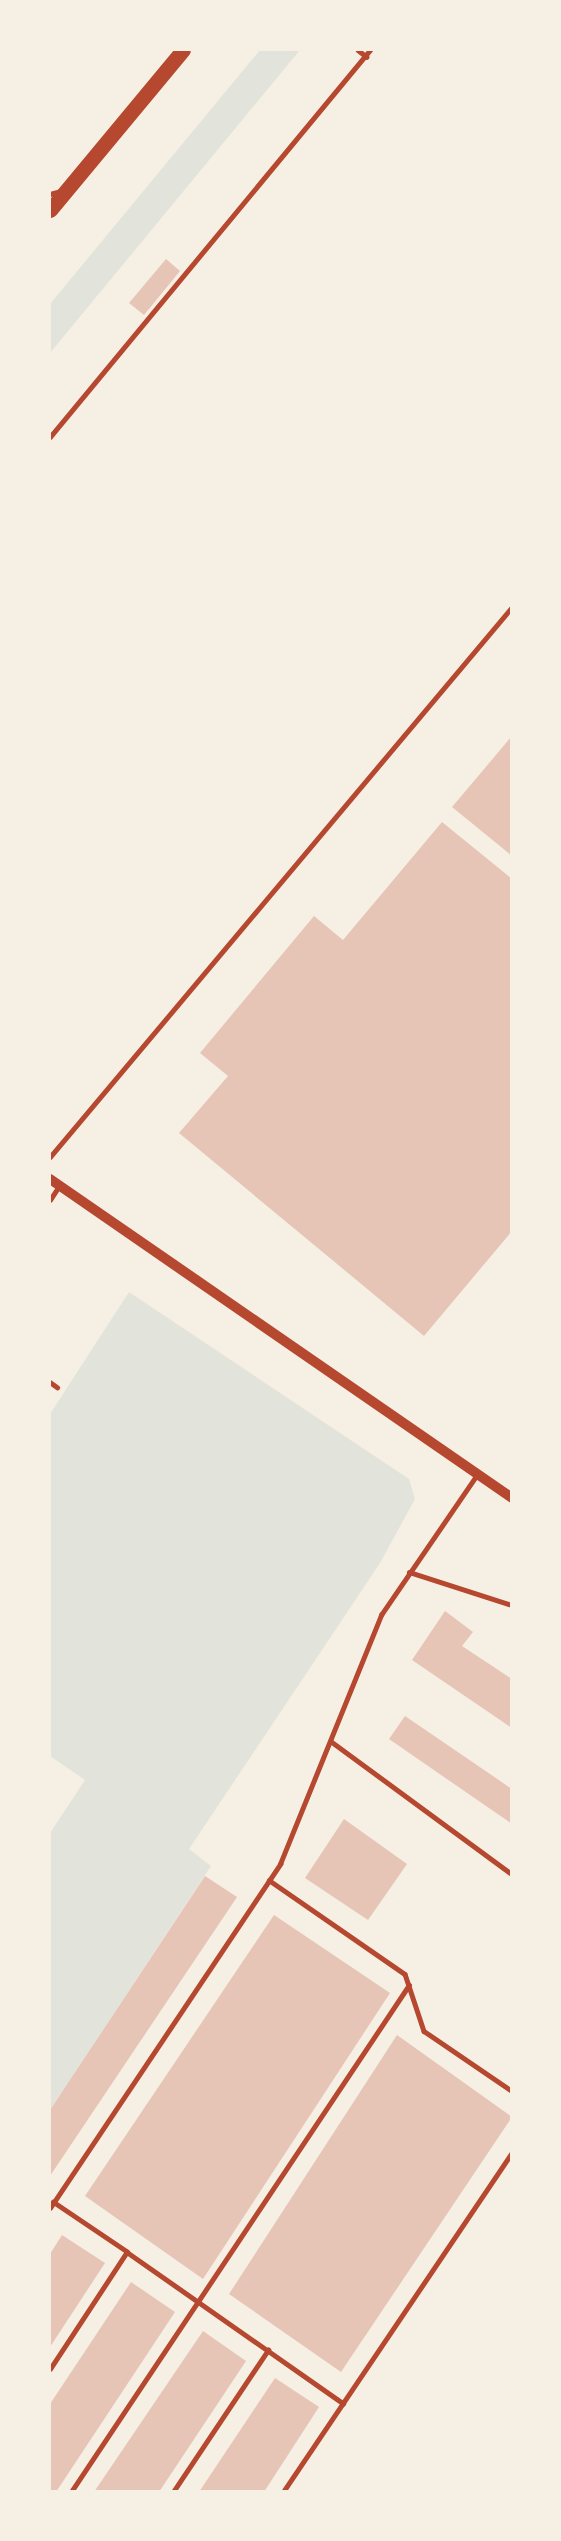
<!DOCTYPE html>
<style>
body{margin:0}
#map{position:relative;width:561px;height:2541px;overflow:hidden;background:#f6efe4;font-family:"IBM Plex Sans",sans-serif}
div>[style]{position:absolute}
.green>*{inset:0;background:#e2e4dc}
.building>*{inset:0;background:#e6c5b7}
.service>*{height:4.5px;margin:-2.25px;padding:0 2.25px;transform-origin:2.25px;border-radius:2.25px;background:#b5482f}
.tertiary>*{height:10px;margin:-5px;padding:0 5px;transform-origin:5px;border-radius:5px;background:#b5482f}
.primary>*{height:15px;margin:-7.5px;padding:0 7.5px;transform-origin:7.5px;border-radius:7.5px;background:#b5482f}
span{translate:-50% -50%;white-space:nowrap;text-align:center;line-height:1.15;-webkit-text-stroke:6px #f6efe4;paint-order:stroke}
.frame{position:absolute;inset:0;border:51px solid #f6efe4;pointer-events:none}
</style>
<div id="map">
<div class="green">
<div style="clip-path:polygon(260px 50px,300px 50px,50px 353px,50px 304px)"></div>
<div style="clip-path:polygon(129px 1292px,409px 1479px,415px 1499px,380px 1563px,189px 1849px,211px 1866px,50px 2110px,50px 1833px,85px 1780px,50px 1756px,50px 1414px)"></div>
</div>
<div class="building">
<div style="clip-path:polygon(166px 259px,180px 271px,144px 315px,129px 303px)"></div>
<div style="clip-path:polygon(512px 736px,512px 856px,452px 807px)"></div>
<div style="clip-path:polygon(442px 822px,512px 879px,512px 1231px,424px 1336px,179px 1133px,228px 1076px,200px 1053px,314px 916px,343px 940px)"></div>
<div style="clip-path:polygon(445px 1611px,473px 1632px,462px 1646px,512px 1679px,512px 1728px,412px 1660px)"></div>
<div style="clip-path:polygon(405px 1716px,512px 1789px,512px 1824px,389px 1739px)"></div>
<div style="clip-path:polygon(344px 1819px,407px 1864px,368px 1920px,305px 1878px)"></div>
<div style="clip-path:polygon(205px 1876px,237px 1897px,50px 2176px,50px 2110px)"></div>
<div style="clip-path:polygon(274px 1915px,390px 1993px,203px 2279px,85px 2196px)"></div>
<div style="clip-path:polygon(397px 2035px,512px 2117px,341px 2372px,229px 2294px)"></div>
<div style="clip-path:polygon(62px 2235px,105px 2263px,50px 2347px,50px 2254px)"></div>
<div style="clip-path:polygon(131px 2282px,175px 2312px,56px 2492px,50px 2492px,50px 2404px)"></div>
<div style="clip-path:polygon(203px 2331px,246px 2361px,159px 2492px,94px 2492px)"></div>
<div style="clip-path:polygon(275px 2378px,319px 2407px,264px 2492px,199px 2492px)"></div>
</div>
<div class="service">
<div style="left:358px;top:50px;width:11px;rotate:38deg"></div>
<div style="left:50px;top:194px;width:11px;rotate:-15deg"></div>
<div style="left:50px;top:437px;width:502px;rotate:-50.41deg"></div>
<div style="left:50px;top:1157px;width:718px;rotate:-49.97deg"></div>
<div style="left:50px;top:1200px;width:17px;rotate:-57deg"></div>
<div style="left:50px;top:1382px;width:9px;rotate:36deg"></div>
<div style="left:409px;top:1572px;width:108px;rotate:17.8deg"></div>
<div style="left:332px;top:1742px;width:223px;rotate:36.3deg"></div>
<div style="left:269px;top:1880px;width:165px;rotate:34.7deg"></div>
<div style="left:405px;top:1974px;width:60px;rotate:71.6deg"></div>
<div style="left:424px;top:2031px;width:107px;rotate:34.3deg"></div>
<div style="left:50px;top:2208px;width:414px;rotate:-56.2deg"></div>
<div style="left:280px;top:1864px;width:269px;rotate:-67.9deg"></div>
<div style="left:381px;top:1615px;width:170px;rotate:-55.6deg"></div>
<div style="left:127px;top:2252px;width:264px;rotate:35deg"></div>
<div style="left:50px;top:2369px;width:140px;rotate:-56.7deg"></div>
<div style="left:127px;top:2252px;width:89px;rotate:-146deg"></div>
<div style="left:71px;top:2492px;width:609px;rotate:-56.31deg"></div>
<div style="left:173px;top:2492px;width:171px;rotate:-56.2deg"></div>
<div style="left:283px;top:2492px;width:409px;rotate:-56deg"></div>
</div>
<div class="tertiary">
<div style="left:50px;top:1179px;width:561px;rotate:34.62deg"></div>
</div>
<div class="primary">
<div style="left:50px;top:210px;width:208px;rotate:-50.3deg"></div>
</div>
<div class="frame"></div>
</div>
